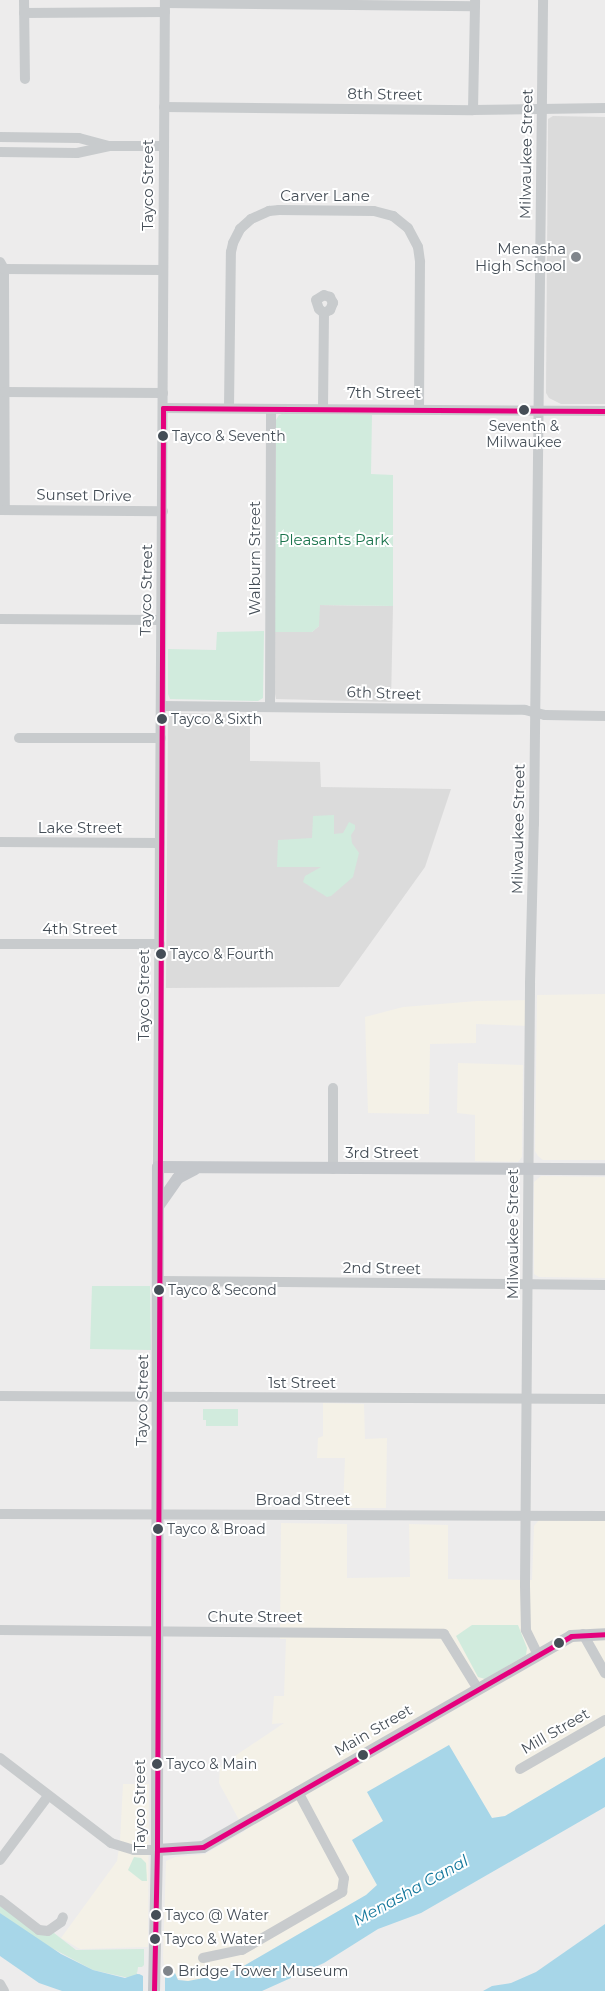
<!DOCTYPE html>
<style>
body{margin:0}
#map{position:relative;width:605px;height:1991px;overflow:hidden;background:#edecec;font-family:Montserrat,sans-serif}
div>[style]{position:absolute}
.commercial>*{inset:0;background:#f4f1e7}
.education>*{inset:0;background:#dbdbdb}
.green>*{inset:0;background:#d1ebdd}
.water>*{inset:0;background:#a7d6e8}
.pier>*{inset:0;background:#edecec}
.minor>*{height:10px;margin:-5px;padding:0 5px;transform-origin:5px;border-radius:5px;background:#c8cbcd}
.major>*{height:12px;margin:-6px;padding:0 6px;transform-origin:6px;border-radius:6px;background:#c4c7cb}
.bus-1>*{height:5px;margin:-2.5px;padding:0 2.5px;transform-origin:2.5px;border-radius:2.5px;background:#e5007d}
.dots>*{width:14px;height:14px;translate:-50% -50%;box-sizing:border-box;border:2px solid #fff;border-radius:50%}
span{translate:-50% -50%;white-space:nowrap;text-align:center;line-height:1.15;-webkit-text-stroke:4px #fff;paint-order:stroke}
.bus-label{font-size:14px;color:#454e57}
.left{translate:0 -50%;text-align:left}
.street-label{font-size:15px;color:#454e57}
.poi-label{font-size:15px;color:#454e57}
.right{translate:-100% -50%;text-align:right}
.park-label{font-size:15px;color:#1b744d}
.water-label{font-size:16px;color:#13779c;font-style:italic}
</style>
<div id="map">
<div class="commercial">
<div style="clip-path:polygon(605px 994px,605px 1160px,543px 1160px,538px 1156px,535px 1151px,537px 995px)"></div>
<div style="clip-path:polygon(530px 1000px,529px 1026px,476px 1024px,476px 1043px,430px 1044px,429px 1114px,368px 1113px,365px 1017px,403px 1007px,477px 1001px)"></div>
<div style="clip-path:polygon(458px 1063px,523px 1065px,522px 1157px,518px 1162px,475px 1161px,475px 1115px,457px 1113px)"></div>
<div style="clip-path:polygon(541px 1176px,605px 1177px,605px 1278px,539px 1277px,534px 1274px,534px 1182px)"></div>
<div style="clip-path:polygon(323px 1403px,364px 1404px,365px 1439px,387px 1438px,386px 1508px,343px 1508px,345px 1458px,317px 1458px,318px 1438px,323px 1436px)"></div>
<div style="clip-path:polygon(539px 1520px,605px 1521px,605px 1757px,505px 1816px,492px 1818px,449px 1745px,367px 1792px,383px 1821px,352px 1840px,377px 1885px,366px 1895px,242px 1967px,188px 1982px,171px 1976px,165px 1976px,163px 1957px,166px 1861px,175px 1857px,205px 1854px,245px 1831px,219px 1783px,220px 1766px,284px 1723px,272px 1724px,274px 1696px,284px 1696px,286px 1639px,280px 1639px,281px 1523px,347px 1524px,347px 1578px,410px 1577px,409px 1524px,448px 1525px,448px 1579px,532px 1580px,534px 1526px)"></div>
<div style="clip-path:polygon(123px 1784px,149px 1784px,148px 1947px,80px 1949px,61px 1938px,117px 1861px,120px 1841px)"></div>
</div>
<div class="education">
<div style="clip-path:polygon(553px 116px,605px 117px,605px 404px,561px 404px,549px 398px,546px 393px,548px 119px)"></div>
<div style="clip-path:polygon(319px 605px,393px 606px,391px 702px,276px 699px,275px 694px,275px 632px,312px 632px,319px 626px)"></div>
<div style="clip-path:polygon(170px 713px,250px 714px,250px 761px,320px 762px,321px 787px,451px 789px,425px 867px,339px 987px,166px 988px,168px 716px)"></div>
</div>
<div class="green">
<div style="clip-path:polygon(282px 414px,372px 415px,371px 474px,393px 475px,393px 606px,320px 605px,319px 626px,312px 632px,275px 632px,276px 420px,279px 415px)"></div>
<div style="clip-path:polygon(264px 631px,263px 698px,258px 701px,170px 699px,168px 694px,168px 649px,216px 650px,217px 632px)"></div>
<div style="clip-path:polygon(334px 815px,334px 834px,343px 833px,349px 822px,355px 825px,355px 829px,351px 835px,352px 843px,359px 853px,353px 877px,331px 896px,327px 897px,303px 882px,305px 876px,321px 867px,277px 867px,278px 840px,312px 838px,313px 816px)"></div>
<div style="clip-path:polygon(92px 1286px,150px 1286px,151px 1350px,90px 1349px)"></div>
<div style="clip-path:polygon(203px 1409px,238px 1409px,238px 1426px,206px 1426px,206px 1420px,203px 1420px)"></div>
<div style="clip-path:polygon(472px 1625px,518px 1625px,527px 1648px,526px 1655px,485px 1679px,478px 1677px,456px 1636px)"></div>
<div style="clip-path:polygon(134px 1857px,141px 1858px,146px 1863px,147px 1881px,142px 1881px,128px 1870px)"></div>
<div style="clip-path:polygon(0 1904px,54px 1933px,76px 1950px,144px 1949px,144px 1965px,142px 1967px,138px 1967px,137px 1974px,129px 1978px,93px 1970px,48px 1946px,11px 1921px,0 1913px)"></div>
</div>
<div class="water">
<div style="clip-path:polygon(449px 1745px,492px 1818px,505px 1816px,605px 1757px,605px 1807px,421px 1913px,378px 1929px,324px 1963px,262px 1991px,62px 1991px,39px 1983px,0 1956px,0 1913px,61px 1954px,93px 1970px,125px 1978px,137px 1974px,167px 1976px,175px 1973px,178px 1980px,188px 1981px,220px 1975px,242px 1967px,366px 1895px,377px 1885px,352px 1840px,383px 1821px,367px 1792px)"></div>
<div style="clip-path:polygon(605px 1924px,605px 1991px,483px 1991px,492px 1986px,511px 1983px,536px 1972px)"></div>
</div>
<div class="pier">
<div style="clip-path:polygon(136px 1972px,167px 1974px,165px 1976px,165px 1991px,143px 1991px,143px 1976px)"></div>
</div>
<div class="minor">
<div style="left:24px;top:0;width:79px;rotate:89.3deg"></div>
<div style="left:165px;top:3px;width:310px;rotate:0.6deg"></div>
<div style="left:24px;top:13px;width:141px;rotate:-0.4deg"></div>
<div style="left:164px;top:107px;width:309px;rotate:0.6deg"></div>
<div style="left:473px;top:110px;width:132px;rotate:-0.9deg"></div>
<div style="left:473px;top:110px;width:109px;rotate:-88.9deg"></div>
<div style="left:0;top:137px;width:79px;rotate:0.7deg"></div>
<div style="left:79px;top:138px;width:30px;rotate:15deg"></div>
<div style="left:0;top:152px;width:77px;rotate:0.7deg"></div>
<div style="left:77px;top:153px;width:33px;rotate:-12deg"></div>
<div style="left:109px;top:146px;width:55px"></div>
<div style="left:0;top:262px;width:8px;rotate:60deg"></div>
<div style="left:4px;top:269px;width:8px;rotate:90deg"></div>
<div style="left:4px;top:277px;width:232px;rotate:89.8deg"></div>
<div style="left:4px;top:269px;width:159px;rotate:0.4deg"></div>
<div style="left:5px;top:392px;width:158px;rotate:0.4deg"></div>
<div style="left:163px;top:408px;width:442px;rotate:0.4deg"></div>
<div style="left:229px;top:408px;width:156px;rotate:-89.3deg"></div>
<div style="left:231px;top:252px;width:9px;rotate:-77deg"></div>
<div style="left:233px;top:243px;width:16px;rotate:-63deg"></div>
<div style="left:240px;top:229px;width:15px;rotate:-42deg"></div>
<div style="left:251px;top:219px;width:20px;rotate:-24deg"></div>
<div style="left:269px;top:211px;width:10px;rotate:-6deg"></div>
<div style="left:279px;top:210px;width:95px;rotate:0.6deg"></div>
<div style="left:374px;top:211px;width:20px;rotate:15deg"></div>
<div style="left:393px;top:216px;width:19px;rotate:39deg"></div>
<div style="left:408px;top:228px;width:21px;rotate:62deg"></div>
<div style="left:418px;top:247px;width:15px;rotate:82deg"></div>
<div style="left:420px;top:262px;width:146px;rotate:90.4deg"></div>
<div style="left:323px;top:408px;width:95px;rotate:-89.4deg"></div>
<div style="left:324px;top:313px;width:7px;rotate:-27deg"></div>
<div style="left:330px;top:310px;width:8px;rotate:-67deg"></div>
<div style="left:333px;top:303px;width:7px;rotate:-117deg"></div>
<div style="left:330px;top:297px;width:6px;rotate:-162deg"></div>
<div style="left:324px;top:295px;width:9px;rotate:148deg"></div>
<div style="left:316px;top:300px;width:9px;rotate:72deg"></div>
<div style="left:319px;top:309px;width:6px;rotate:39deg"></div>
<div style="left:0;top:510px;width:163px;rotate:0.4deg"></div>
<div style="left:0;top:619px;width:161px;rotate:0.4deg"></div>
<div style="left:161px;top:706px;width:364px;rotate:0.6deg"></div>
<div style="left:525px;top:710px;width:21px;rotate:14deg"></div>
<div style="left:545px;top:715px;width:60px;rotate:1deg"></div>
<div style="left:270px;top:707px;width:298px;rotate:-89.8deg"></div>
<div style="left:19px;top:738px;width:142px"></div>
<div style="left:0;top:842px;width:160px;rotate:0.4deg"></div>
<div style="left:0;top:944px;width:160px"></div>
<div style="left:333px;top:1088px;width:81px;rotate:90deg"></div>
<div style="left:158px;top:1167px;width:1167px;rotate:-89.66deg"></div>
<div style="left:159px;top:1281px;width:446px;rotate:0.5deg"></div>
<div style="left:0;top:1396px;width:605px;rotate:0.28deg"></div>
<div style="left:0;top:1514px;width:605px;rotate:0.19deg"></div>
<div style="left:0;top:1630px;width:444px;rotate:0.5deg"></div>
<div style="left:444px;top:1634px;width:65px;rotate:58.3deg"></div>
<div style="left:583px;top:1634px;width:45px;rotate:60.6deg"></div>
<div style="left:538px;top:1655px;width:28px;rotate:-116deg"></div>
<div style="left:526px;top:1630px;width:45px;rotate:-91.3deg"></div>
<div style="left:525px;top:1585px;width:602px;rotate:-89.52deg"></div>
<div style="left:530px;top:983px;width:159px;rotate:-88.6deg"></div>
<div style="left:534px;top:824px;width:824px;rotate:-89.37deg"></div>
<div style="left:0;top:1758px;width:140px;rotate:37.4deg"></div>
<div style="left:111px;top:1843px;width:24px;rotate:17deg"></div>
<div style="left:134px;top:1850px;width:23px"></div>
<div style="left:520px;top:1769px;width:98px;rotate:-30deg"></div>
<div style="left:0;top:1860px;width:80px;rotate:-53.1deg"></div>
<div style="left:0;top:1900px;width:49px;rotate:37.6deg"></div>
<div style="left:39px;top:1930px;width:9px;rotate:6deg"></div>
<div style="left:48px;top:1931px;width:16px;rotate:-35deg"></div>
<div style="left:61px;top:1922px;width:5px;rotate:-68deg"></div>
<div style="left:203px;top:1958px;width:40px;rotate:-12deg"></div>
<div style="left:242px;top:1950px;width:116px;rotate:-30.1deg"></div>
<div style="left:342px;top:1892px;width:14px;rotate:-82deg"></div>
<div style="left:344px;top:1878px;width:98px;rotate:-118.1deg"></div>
<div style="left:0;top:1984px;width:8px;rotate:60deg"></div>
</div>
<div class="major">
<div style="left:159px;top:1205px;width:33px;rotate:-55deg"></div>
<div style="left:178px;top:1178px;width:19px;rotate:-28deg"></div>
<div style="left:157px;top:1850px;width:46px;rotate:-3.7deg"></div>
<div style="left:203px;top:1847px;width:424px;rotate:-29.8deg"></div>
<div style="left:571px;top:1636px;width:34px;rotate:-3deg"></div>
<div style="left:154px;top:1991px;width:141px;rotate:-88.8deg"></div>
<div style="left:157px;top:1850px;width:683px;rotate:-89.92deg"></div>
<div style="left:158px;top:1167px;width:447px;rotate:0.3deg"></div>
</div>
<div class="bus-1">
<div style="left:163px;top:408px;width:442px;rotate:0.4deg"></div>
<div style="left:157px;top:1850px;width:46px;rotate:-3.7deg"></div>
<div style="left:203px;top:1847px;width:424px;rotate:-29.8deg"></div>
<div style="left:571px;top:1636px;width:34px;rotate:-3deg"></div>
<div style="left:154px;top:1991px;width:141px;rotate:-88.8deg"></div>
<div style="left:157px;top:1850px;width:1442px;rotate:-89.76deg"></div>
</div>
<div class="dots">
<div style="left:576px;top:257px;background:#80858b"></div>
<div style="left:524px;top:410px;background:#454e57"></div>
<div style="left:163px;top:436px;background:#454e57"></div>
<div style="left:162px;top:719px;background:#454e57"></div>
<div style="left:161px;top:954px;background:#454e57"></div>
<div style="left:159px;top:1290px;background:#454e57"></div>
<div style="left:158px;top:1529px;background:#454e57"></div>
<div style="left:559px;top:1643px;background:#454e57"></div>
<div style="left:363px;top:1755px;background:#454e57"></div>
<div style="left:157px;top:1764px;background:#454e57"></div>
<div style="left:156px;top:1915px;background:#454e57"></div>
<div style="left:155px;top:1939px;background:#454e57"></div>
<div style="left:168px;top:1971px;background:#80858b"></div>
</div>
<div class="bus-label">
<span style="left:524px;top:434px">Seventh &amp;<br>Milwaukee</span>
<span class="left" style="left:172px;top:436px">Tayco &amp; Seventh</span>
<span class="left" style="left:171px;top:719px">Tayco &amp; Sixth</span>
<span class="left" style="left:170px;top:954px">Tayco &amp; Fourth</span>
<span class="left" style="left:168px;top:1290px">Tayco &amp; Second</span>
<span class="left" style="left:167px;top:1529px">Tayco &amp; Broad</span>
<span class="left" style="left:166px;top:1764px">Tayco &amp; Main</span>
<span class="left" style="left:165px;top:1915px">Tayco @ Water</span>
<span class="left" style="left:164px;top:1939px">Tayco &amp; Water</span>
</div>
<div class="street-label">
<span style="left:385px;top:94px;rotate:1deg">8th Street</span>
<span style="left:526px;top:154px;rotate:-89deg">Milwaukee Street</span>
<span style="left:148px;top:185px;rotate:-90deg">Tayco Street</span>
<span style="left:325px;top:196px">Carver Lane</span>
<span style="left:384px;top:393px">7th Street</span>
<span style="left:84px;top:495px;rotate:1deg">Sunset Drive</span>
<span style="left:255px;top:558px;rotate:-90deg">Walburn Street</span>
<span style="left:146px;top:590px;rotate:-89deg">Tayco Street</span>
<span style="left:384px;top:693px;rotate:2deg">6th Street</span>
<span style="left:80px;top:828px">Lake Street</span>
<span style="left:518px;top:829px;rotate:-89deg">Milwaukee Street</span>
<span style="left:80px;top:929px">4th Street</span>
<span style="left:144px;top:995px;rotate:-90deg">Tayco Street</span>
<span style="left:382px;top:1153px">3rd Street</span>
<span style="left:513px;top:1234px;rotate:-90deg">Milwaukee Street</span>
<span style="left:382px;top:1268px;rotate:1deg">2nd Street</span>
<span style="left:302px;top:1383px">1st Street</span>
<span style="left:142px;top:1400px;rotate:-89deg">Tayco Street</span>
<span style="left:303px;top:1500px">Broad Street</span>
<span style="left:255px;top:1617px">Chute Street</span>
<span style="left:373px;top:1730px;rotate:-30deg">Main Street</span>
<span style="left:555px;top:1731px;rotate:-30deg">Mill Street</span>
<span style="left:140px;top:1805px;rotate:-90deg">Tayco Street</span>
</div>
<div class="poi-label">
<span class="right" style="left:566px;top:257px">Menasha<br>High School</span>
<span class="left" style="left:178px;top:1971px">Bridge Tower Museum</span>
</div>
<div class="park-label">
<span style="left:334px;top:540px">Pleasants Park</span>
</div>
<div class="water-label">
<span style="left:411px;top:1891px;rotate:-29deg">Menasha Canal</span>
</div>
</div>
